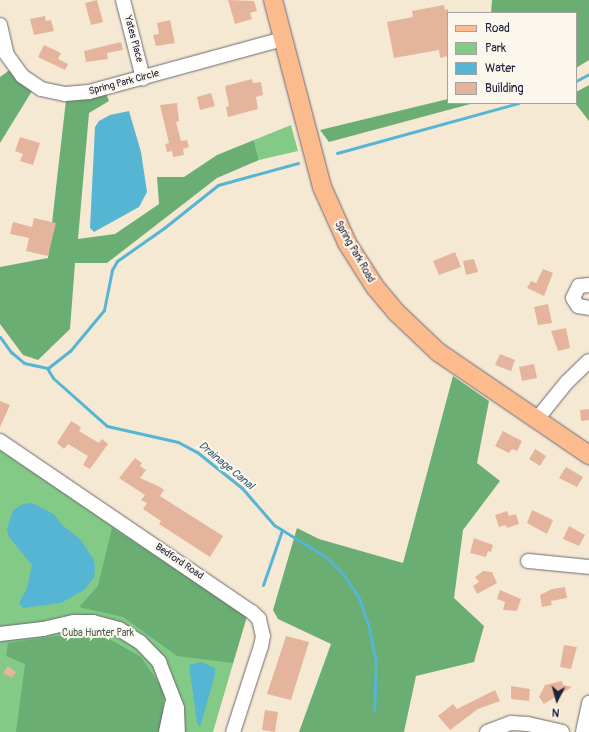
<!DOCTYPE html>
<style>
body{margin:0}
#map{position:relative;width:589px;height:732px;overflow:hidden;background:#f6e9d3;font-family:Pangolin,sans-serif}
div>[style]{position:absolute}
.green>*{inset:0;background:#83ca86}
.forest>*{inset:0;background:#6aae73}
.water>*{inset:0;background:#55b5d3}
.stream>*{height:3px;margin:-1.5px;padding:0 1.5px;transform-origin:1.5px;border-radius:1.5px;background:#55b5d3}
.building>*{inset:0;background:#e4b59c}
.roads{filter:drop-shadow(0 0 1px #6c6870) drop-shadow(0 0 1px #6c6870)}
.minor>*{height:14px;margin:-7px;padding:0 7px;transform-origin:7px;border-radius:7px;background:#fff}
.major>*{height:18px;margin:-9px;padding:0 9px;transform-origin:9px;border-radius:9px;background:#fbbb8d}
span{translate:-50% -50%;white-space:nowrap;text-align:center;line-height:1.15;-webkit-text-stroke:4px #fbf7ec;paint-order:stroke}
.street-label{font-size:10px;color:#22223b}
.park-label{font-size:10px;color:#445d55}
.water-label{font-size:11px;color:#365d78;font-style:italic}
.legend{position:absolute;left:447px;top:12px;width:130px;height:92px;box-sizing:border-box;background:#fbf7ec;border:1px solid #a4a2a5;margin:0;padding:5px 7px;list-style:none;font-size:12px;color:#22223b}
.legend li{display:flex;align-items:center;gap:8px;height:20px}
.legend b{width:20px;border:1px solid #a4a2a5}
.north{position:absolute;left:537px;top:680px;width:40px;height:40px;-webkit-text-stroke:3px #fbf7ec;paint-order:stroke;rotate:186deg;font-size:11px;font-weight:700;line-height:16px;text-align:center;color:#22223b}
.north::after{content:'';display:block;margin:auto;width:14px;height:18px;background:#22223b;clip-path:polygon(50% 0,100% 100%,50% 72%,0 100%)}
</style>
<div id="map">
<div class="green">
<div style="clip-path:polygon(291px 125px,298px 151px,259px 160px,254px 140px)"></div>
<div style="clip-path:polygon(0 450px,247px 616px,213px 732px,0 732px)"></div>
</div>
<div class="forest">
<div style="clip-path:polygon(492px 0,589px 0,589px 60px,576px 68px,576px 13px,491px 13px)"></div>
<div style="clip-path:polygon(11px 69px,32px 91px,0 143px,0 77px)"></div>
<div style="clip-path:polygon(589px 85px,589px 121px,575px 103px,576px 92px)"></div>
<div style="clip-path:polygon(105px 91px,109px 101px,89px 113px,78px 239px,115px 234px,159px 204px,157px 177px,184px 177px,217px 155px,254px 140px,259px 160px,217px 178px,107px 263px,75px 263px,70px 329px,38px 360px,23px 355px,0 324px,0 267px,48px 258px,66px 100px,91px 99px)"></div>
<div style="clip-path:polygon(448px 99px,448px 103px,474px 103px,329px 142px,320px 130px)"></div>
<div style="clip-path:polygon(453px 376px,489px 401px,477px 463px,500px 481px,463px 530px,454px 598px,484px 626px,474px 662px,416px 676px,404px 732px,299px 732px,331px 644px,278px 619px,273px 610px,297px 528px,319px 539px,403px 563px)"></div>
<div style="clip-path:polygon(112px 528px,247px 616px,233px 663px,177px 656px,123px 617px,79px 607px,98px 586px)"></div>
<div style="clip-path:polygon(57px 636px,104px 636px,141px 657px,164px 691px,162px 732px,16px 732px,25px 664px,6px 656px,8px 643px)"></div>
</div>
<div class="water">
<div style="clip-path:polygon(129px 111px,141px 152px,147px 192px,139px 207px,94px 232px,90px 228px,95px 127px,99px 121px,110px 115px)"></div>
<div style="clip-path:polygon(32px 503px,54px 514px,62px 525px,80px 539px,94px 560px,95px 568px,94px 578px,84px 590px,61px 603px,23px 608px,19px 603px,27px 588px,32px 565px,9px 537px,7px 529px,13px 510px,23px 504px)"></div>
<div style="clip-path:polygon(201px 662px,215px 668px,215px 675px,200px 727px,197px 723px,189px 665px)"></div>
</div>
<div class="stream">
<div style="left:576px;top:81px;width:15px;rotate:-28deg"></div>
<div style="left:337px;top:153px;width:188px;rotate:-15.4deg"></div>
<div style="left:0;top:337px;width:19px;rotate:54deg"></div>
<div style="left:11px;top:352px;width:17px;rotate:40deg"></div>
<div style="left:24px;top:363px;width:25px;rotate:12deg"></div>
<div style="left:48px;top:368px;width:28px;rotate:-38deg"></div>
<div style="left:70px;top:351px;width:53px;rotate:-50.3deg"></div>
<div style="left:104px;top:310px;width:41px;rotate:-78.7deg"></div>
<div style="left:112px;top:270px;width:10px;rotate:-61deg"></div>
<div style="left:117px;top:261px;width:57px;rotate:-35.1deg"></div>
<div style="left:164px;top:228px;width:69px;rotate:-38.5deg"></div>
<div style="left:218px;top:185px;width:83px;rotate:-15.4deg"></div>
<div style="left:47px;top:368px;width:12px;rotate:59deg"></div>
<div style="left:53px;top:378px;width:72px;rotate:41.6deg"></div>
<div style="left:107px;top:426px;width:73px;rotate:12.7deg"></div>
<div style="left:178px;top:442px;width:21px;rotate:28deg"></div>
<div style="left:197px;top:452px;width:58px;rotate:38.7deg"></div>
<div style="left:242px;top:488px;width:49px;rotate:49.1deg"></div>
<div style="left:274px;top:525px;width:61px;rotate:31.6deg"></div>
<div style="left:326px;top:557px;width:24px;rotate:45deg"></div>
<div style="left:343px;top:574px;width:29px;rotate:56deg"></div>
<div style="left:359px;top:598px;width:31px;rotate:71deg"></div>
<div style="left:369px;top:627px;width:37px;rotate:79deg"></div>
<div style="left:376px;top:663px;width:48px;rotate:92.4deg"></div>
<div style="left:263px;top:585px;width:58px;rotate:-70.9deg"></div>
</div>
<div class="building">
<div style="clip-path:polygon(97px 0,103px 22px,91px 25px,85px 3px)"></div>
<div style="clip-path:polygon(228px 0,254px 1px,257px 11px,250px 13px,252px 19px,235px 24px)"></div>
<div style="clip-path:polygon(444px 5px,445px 10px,448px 9px,448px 56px,440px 58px,439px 50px,394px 58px,387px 22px,413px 17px,412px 11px)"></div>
<div style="clip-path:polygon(45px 16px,46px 21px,51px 20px,54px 31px,34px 35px,30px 19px)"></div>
<div style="clip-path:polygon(170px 20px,175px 43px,156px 46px,153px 35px,159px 34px,157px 23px)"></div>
<div style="clip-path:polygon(121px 42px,123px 50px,107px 53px,108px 59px,86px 62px,84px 51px)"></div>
<div style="clip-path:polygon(44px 45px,61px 53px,58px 59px,68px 64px,65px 70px,38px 57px)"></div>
<div style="clip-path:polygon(252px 79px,253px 83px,261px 82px,263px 95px,256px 97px,258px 109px,228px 117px,226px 107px,229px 106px,225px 86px)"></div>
<div style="clip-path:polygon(211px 93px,215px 106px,200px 110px,197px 97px)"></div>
<div style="clip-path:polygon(177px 103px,179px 121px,176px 122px,181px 141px,187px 140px,189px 147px,183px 149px,184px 155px,173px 157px,172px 151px,167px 152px,165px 144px,169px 143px,160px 105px)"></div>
<div style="clip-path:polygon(20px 137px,40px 143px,33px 165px,20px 161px,23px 154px,15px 151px)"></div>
<div style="clip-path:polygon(34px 218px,56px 223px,48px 256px,26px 251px,29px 238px,10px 234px,13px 222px,32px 227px)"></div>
<div style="clip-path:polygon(455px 252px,461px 267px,439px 275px,433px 261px)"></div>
<div style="clip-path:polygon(474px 259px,478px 272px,466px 275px,463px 261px)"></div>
<div style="clip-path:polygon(543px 269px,553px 273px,544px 296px,527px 288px,531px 281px,536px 283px)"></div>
<div style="clip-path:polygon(548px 304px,552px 323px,538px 325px,534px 307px)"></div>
<div style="clip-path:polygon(566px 328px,570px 348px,558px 351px,551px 331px)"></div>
<div style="clip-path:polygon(500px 354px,515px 360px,511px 371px,495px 365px)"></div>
<div style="clip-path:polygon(534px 364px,537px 378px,522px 381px,519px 367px)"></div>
<div style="clip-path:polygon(0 401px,10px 405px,0 427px)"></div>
<div style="clip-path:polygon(589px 409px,589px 420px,581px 421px,580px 410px)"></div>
<div style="clip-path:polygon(71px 421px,81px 427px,79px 431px,99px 443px,102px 439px,108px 444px,90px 469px,83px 465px,88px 456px,68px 444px,64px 449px,57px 443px)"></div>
<div style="clip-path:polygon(503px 431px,522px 441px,517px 451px,512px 449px,509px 453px,495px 446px)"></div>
<div style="clip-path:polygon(535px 449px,546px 456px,540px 466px,529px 459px)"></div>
<div style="clip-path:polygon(135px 458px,142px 463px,140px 466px,146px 470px,140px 478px,160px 487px,164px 490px,160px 496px,223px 536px,210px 557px,159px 524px,161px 521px,143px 509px,147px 503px,141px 500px,145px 495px,119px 478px)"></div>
<div style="clip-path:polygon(566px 467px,583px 477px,577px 487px,559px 478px)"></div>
<div style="clip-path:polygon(532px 510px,553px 520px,547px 534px,527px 523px)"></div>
<div style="clip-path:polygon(507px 511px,509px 516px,516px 514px,519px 524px,507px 528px,506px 525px,499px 527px,495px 515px)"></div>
<div style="clip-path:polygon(569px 526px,585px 535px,579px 546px,563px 539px)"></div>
<div style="clip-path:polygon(474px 538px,493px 545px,491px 552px,488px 551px,486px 557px,470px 553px)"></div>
<div style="clip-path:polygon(483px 571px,492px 572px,497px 583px,477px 594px,473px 586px,479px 582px,475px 577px)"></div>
<div style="clip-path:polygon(565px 587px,567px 598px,551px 601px,552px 605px,542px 607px,540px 595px,552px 589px)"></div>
<div style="clip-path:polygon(500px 590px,521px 599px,517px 611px,503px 610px,505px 602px,497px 599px)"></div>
<div style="clip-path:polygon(286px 636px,309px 642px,291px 700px,267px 694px)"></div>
<div style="clip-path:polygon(564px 645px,577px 647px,571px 669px,560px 667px)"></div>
<div style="clip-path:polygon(8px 666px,16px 672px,12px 678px,3px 673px)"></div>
<div style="clip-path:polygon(562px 681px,563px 685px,572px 687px,544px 704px,539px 697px,545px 685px)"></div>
<div style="clip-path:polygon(511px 686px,530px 689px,529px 701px,511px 699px)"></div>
<div style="clip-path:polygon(495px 690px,500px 701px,478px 709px,450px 730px,438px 716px,453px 704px,457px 709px)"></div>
<div style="clip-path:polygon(265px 710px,278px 712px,275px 732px,262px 730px)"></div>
</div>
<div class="roads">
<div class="minor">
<div style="left:123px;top:0;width:81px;rotate:75.6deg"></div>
<div style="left:0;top:25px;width:31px;rotate:77deg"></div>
<div style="left:7px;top:55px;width:26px;rotate:54deg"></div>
<div style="left:22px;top:76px;width:23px;rotate:34deg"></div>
<div style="left:41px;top:89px;width:25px;rotate:12deg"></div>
<div style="left:65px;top:94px;width:24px;rotate:-5deg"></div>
<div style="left:89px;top:92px;width:201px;rotate:-15.3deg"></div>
<div style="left:589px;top:285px;width:10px;rotate:174deg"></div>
<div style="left:579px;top:286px;width:13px;rotate:117deg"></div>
<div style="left:573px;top:298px;width:9px;rotate:58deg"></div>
<div style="left:578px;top:306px;width:11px;rotate:10deg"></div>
<div style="left:537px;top:419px;width:48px;rotate:-51deg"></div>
<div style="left:567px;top:382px;width:30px;rotate:-44deg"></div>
<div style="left:0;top:441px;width:305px;rotate:34.2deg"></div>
<div style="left:252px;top:612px;width:10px;rotate:45deg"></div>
<div style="left:259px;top:619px;width:17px;rotate:77deg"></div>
<div style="left:263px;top:636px;width:10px;rotate:101deg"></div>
<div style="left:261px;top:646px;width:90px;rotate:108deg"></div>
<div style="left:528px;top:561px;width:61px;rotate:5.6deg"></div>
<div style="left:0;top:634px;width:43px;rotate:-6.6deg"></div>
<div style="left:43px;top:629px;width:32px;rotate:-13deg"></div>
<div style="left:74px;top:622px;width:19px"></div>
<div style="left:93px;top:622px;width:27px;rotate:15deg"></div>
<div style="left:119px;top:629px;width:25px;rotate:32deg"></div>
<div style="left:140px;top:642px;width:28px;rotate:46deg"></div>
<div style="left:159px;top:662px;width:49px;rotate:68.6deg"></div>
<div style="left:177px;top:708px;width:24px;rotate:88deg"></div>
<div style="left:166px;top:732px;width:29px;rotate:-78deg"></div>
<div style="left:487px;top:732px;width:26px;rotate:-21deg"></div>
<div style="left:511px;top:723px;width:17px;rotate:3deg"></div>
<div style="left:528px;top:724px;width:35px;rotate:13deg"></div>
<div style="left:583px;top:732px;width:30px;rotate:-78deg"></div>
</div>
<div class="major">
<div style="left:273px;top:0;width:193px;rotate:75.3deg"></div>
<div style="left:322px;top:187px;width:61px;rotate:65.9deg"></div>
<div style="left:347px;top:243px;width:52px;rotate:57.5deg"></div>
<div style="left:375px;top:287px;width:34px;rotate:50deg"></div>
<div style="left:397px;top:313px;width:57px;rotate:43.6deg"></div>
<div style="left:438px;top:352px;width:183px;rotate:34.3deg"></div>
</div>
</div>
<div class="street-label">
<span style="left:133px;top:39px;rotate:75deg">Yates Place</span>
<span style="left:124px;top:83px;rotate:-15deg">Spring Park Circle</span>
<span style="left:354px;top:252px;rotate:60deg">Spring Park Road</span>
<span style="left:179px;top:562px;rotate:34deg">Bedford Road</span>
</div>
<div class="park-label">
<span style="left:98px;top:634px">Cuba Hunter Park</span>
</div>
<div class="water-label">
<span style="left:226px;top:466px;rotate:40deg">Drainage Canal</span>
</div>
<ul class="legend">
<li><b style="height:5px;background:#fbbb8d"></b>Road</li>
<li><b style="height:11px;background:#83ca86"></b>Park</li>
<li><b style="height:11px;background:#55b5d3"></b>Water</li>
<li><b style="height:11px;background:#e4b59c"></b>Building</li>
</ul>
<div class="north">N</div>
</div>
